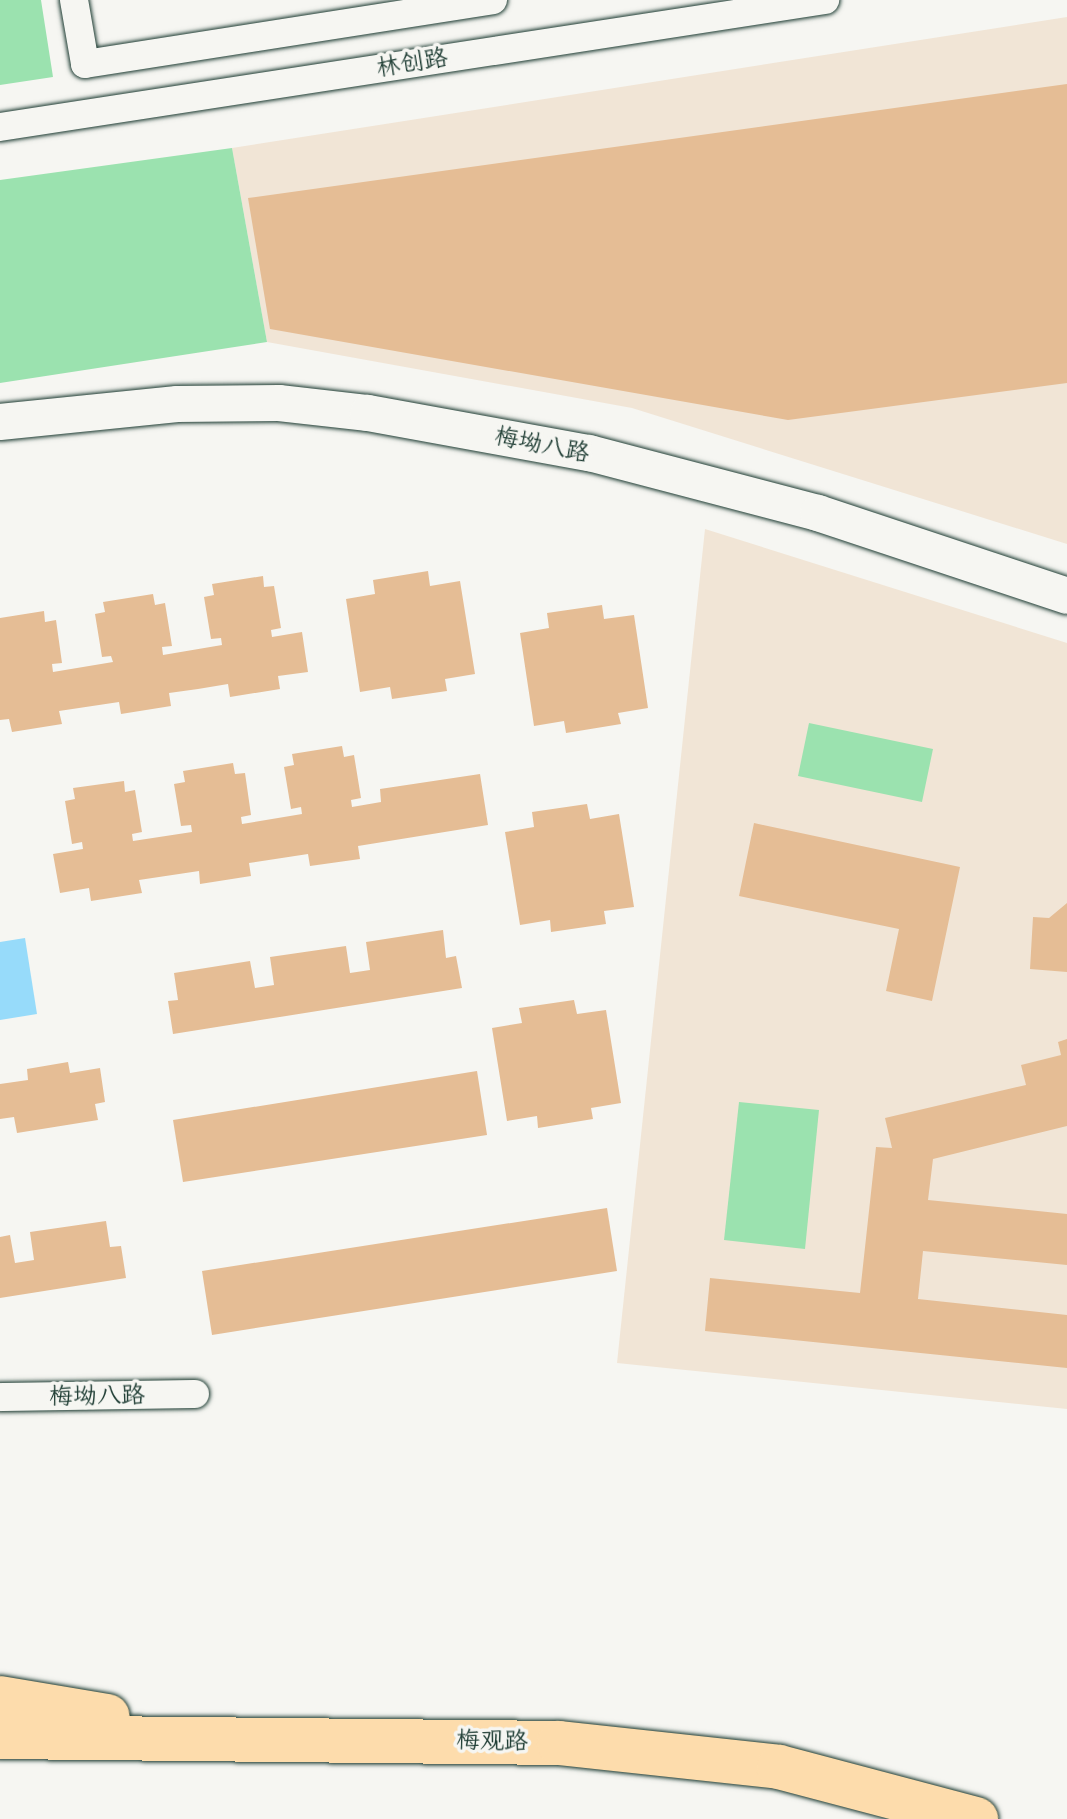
<!DOCTYPE html>
<meta charset="utf-8">
<style>
body{margin:0}
#map{position:relative;width:1067px;height:1819px;overflow:hidden;background:#f6f6f2;font-family:Sriracha,"LXGW WenKai TC",sans-serif}
div>[style]{position:absolute}
.built>*{inset:0;background:#f1e5d6}
.green>*{inset:0;background:#9be2af}
.water>*{inset:0;background:#97dbfa}
.building>*{inset:0;background:#e5bd95}
.roads{filter:drop-shadow(0 0 2px #1f3d34) drop-shadow(0 0 2px #1f3d34)}
.minor>*{height:28px;margin:-14px;padding:0 14px;transform-origin:14px;border-radius:14px;background:#f6f6f2}
.tertiary>*{height:36px;margin:-18px;padding:0 18px;transform-origin:18px;border-radius:18px;background:#f6f6f2}
.trunk>*{height:44px;margin:-22px;padding:0 22px;transform-origin:22px;border-radius:22px;background:#fddcac}
span{translate:-50% -50%;white-space:nowrap;text-align:center;line-height:1.15;-webkit-text-stroke:7px #f6f6f2;paint-order:stroke}
.street-label{font-size:24px;color:#1f3d34}
</style>
<div id="map">
<div class="built">
<div style="clip-path:polygon(1067px 17px,1067px 544px,632px 408px,267px 342px,232px 148px)"></div>
<div style="clip-path:polygon(705px 529px,1067px 643px,1067px 1409px,617px 1363px)"></div>
</div>
<div class="green">
<div style="clip-path:polygon(0 0,41px 0,53px 77px,0 85px)"></div>
<div style="clip-path:polygon(232px 148px,267px 342px,0 383px,0 180px)"></div>
<div style="clip-path:polygon(809px 723px,933px 749px,922px 802px,798px 776px)"></div>
<div style="clip-path:polygon(739px 1102px,819px 1110px,805px 1249px,724px 1240px)"></div>
</div>
<div class="water">
<div style="clip-path:polygon(25px 938px,37px 1014px,0 1020px,0 942px)"></div>
</div>
<div class="building">
<div style="clip-path:polygon(1067px 84px,1067px 383px,788px 420px,270px 329px,248px 198px)"></div>
<div style="clip-path:polygon(428px 571px,430px 586px,460px 581px,475px 674px,445px 679px,447px 691px,392px 699px,390px 687px,360px 692px,346px 599px,375px 594px,373px 580px)"></div>
<div style="clip-path:polygon(263px 576px,264px 587px,274px 586px,281px 628px,271px 630px,272px 637px,302px 632px,308px 672px,278px 676px,280px 689px,230px 697px,228px 684px,198px 689px,169px 693px,171px 706px,121px 714px,119px 702px,59px 711px,62px 724px,12px 732px,9px 719px,0 720px,0 618px,44px 611px,45px 622px,56px 620px,62px 663px,52px 664px,53px 672px,113px 662px,111px 656px,102px 657px,95px 614px,105px 612px,103px 602px,153px 594px,155px 605px,165px 603px,172px 646px,162px 647px,163px 655px,222px 645px,221px 638px,211px 639px,204px 597px,214px 595px,212px 584px)"></div>
<div style="clip-path:polygon(602px 605px,604px 619px,634px 615px,648px 708px,618px 713px,621px 724px,566px 733px,564px 721px,534px 726px,520px 633px,549px 628px,547px 613px)"></div>
<div style="clip-path:polygon(342px 746px,344px 757px,354px 755px,361px 798px,351px 800px,352px 807px,381px 802px,380px 789px,480px 774px,488px 825px,358px 846px,360px 859px,310px 866px,308px 854px,249px 863px,251px 876px,200px 884px,199px 871px,139px 880px,142px 893px,91px 901px,89px 888px,60px 893px,53px 854px,83px 849px,82px 842px,72px 844px,65px 801px,75px 799px,73px 788px,124px 781px,125px 792px,135px 790px,142px 832px,132px 834px,133px 841px,192px 832px,191px 825px,181px 826px,174px 784px,185px 782px,183px 771px,233px 763px,235px 774px,245px 773px,251px 815px,241px 817px,242px 824px,302px 814px,301px 807px,291px 809px,284px 767px,294px 765px,292px 754px)"></div>
<div style="clip-path:polygon(587px 804px,590px 819px,619px 814px,634px 907px,604px 911px,606px 924px,551px 932px,550px 920px,520px 925px,505px 832px,534px 827px,532px 812px)"></div>
<div style="clip-path:polygon(754px 823px,960px 867px,932px 1001px,886px 991px,899px 929px,739px 896px)"></div>
<div style="clip-path:polygon(1067px 903px,1067px 972px,1030px 969px,1033px 917px,1049px 918px)"></div>
<div style="clip-path:polygon(443px 930px,446px 958px,456px 956px,462px 988px,173px 1034px,168px 1001px,178px 1000px,174px 973px,250px 961px,255px 988px,274px 985px,270px 957px,346px 946px,350px 973px,370px 970px,366px 942px)"></div>
<div style="clip-path:polygon(574px 1000px,577px 1014px,606px 1010px,621px 1103px,591px 1108px,593px 1119px,538px 1128px,537px 1116px,507px 1121px,492px 1028px,522px 1023px,519px 1008px)"></div>
<div style="clip-path:polygon(1067px 1039px,1067px 1126px,933px 1159px,928px 1200px,1067px 1214px,1067px 1265px,923px 1251px,918px 1299px,1067px 1315px,1067px 1368px,705px 1331px,710px 1278px,860px 1293px,876px 1147px,892px 1148px,885px 1118px,1026px 1085px,1021px 1065px,1061px 1055px,1058px 1042px)"></div>
<div style="clip-path:polygon(68px 1062px,70px 1073px,100px 1068px,105px 1102px,95px 1104px,98px 1120px,17px 1133px,14px 1117px,0 1119px,0 1084px,28px 1080px,27px 1069px)"></div>
<div style="clip-path:polygon(477px 1071px,487px 1135px,183px 1182px,173px 1120px)"></div>
<div style="clip-path:polygon(607px 1208px,617px 1271px,212px 1335px,202px 1271px)"></div>
<div style="clip-path:polygon(106px 1221px,110px 1247px,121px 1246px,126px 1278px,0 1298px,0 1237px,10px 1235px,15px 1263px,34px 1260px,30px 1232px)"></div>
</div>
<div class="roads">
<div class="minor">
<div style="left:74px;top:0;width:65px;rotate:80.2deg"></div>
<div style="left:85px;top:64px;width:413px;rotate:-8.9deg"></div>
<div style="left:0;top:127px;width:835px;rotate:-8.75deg"></div>
<div style="left:0;top:1397px;width:195px;rotate:-0.9deg"></div>
</div>
<div class="tertiary">
<div style="left:0;top:422px;width:178px;rotate:-5.8deg"></div>
<div style="left:177px;top:404px;width:102px;rotate:-0.6deg"></div>
<div style="left:279px;top:403px;width:90px;rotate:6.4deg"></div>
<div style="left:368px;top:413px;width:225px;rotate:10.3deg"></div>
<div style="left:589px;top:453px;width:237px;rotate:14.7deg"></div>
<div style="left:818px;top:513px;width:262px;rotate:18.4deg"></div>
</div>
<div class="trunk">
<div style="left:0;top:1698px;width:109px;rotate:9.5deg"></div>
<div style="left:0;top:1737px;width:559px;rotate:0.61deg"></div>
<div style="left:559px;top:1743px;width:221px;rotate:6.2deg"></div>
<div style="left:779px;top:1767px;width:204px;rotate:14.8deg"></div>
</div>
</div>
<div class="street-label">
<span style="left:412px;top:63px;rotate:-9deg">林创路</span>
<span style="left:542px;top:445px;rotate:11deg">梅坳八路</span>
<span style="left:97px;top:1396px;rotate:-1deg">梅坳八路</span>
<span style="left:492px;top:1741px;rotate:1deg">梅观路</span>
</div>
</div>
